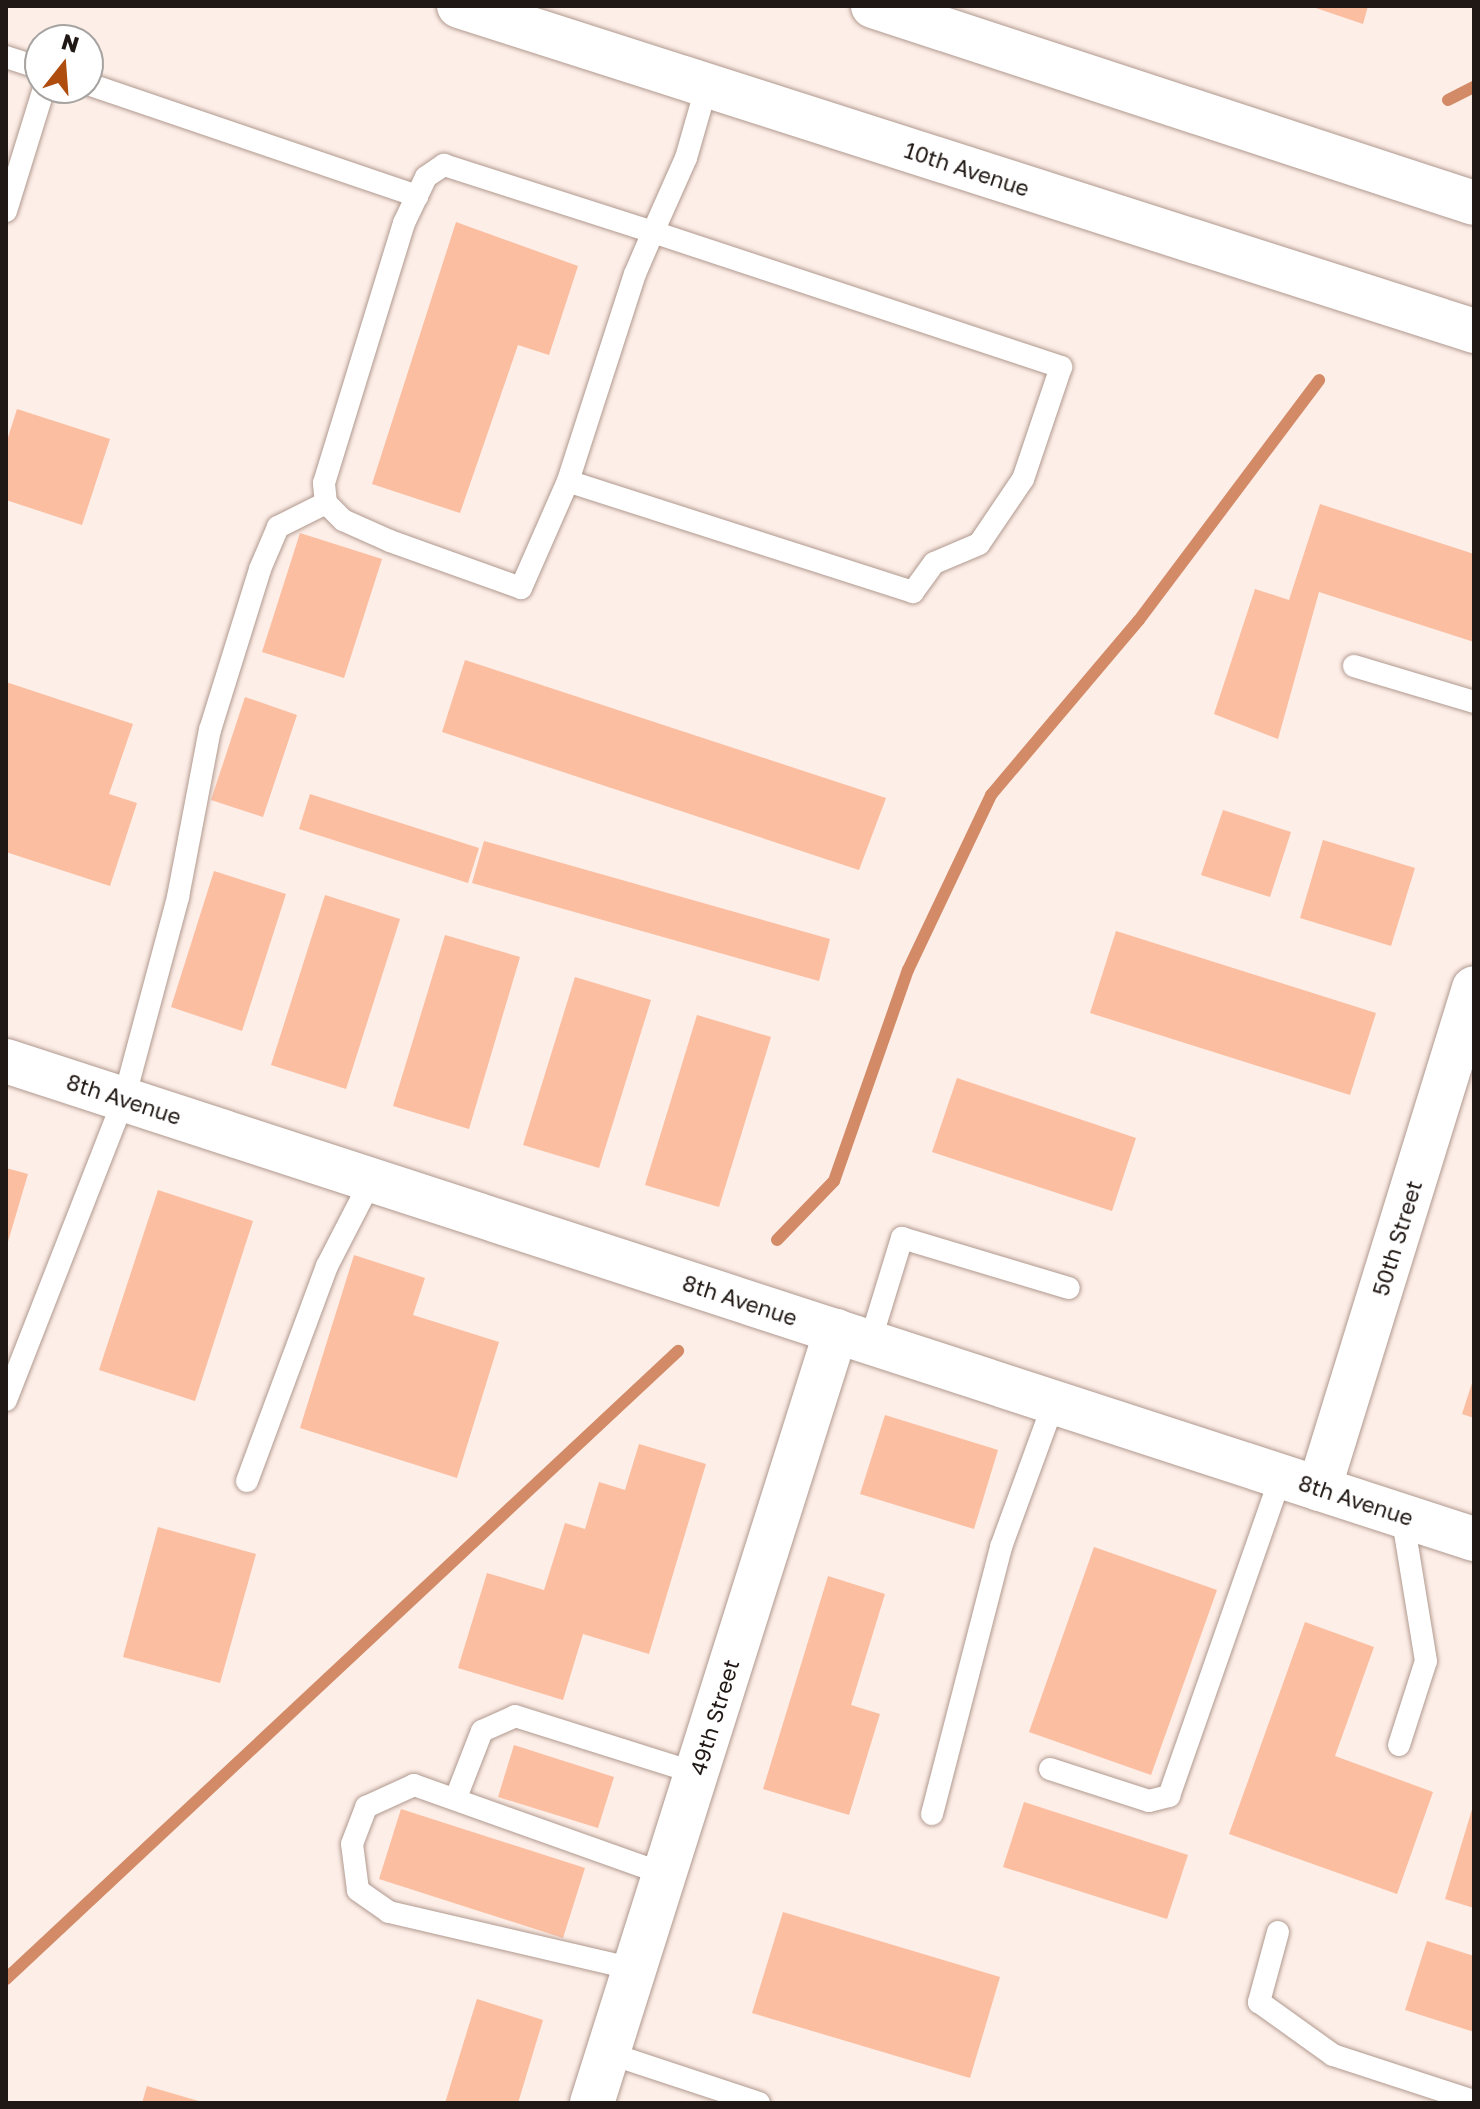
<!DOCTYPE html>
<style>
body{margin:0}
#map{position:relative;width:1480px;height:2109px;overflow:hidden;background:#fdeee7;font-family:"Golos Text",sans-serif}
div>[style]{position:absolute}
.stream>*{height:12px;margin:-6px;padding:0 6px;transform-origin:6px;border-radius:6px;background:#d38a67}
.building>*{inset:0;background:#fbbea1}
.roads{filter:drop-shadow(0 0 2px #b0998f) drop-shadow(0 0 2px #b0998f)}
.lane>*{height:22px;margin:-11px;padding:0 11px;transform-origin:11px;border-radius:11px;background:#fff}
.street>*{height:44px;margin:-22px;padding:0 22px;transform-origin:22px;border-radius:22px;background:#fff}
.primary>*{height:44px;margin:-22px;padding:0 22px;transform-origin:22px;border-radius:22px;background:#fff}
span{translate:-50% -50%;white-space:nowrap;text-align:center;line-height:1.15;-webkit-text-stroke:8px #fff;paint-order:stroke}
.street-label{font-size:22px;color:#201814}
.frame{position:absolute;inset:0;border:8px solid #201814;pointer-events:none}
.north{position:absolute;left:24px;top:24px;width:80px;height:80px;box-sizing:border-box;background:#fff;border:2px solid #a6a3a1;border-radius:50%;rotate:17deg;font-size:22px;font-weight:700;line-height:32px;text-align:center;color:#201814}
.north::after{content:'';display:block;margin:auto;width:28px;height:36px;background:#ae4d0e;clip-path:polygon(50% 0,100% 100%,50% 72%,0 100%)}
</style>
<div id="map">
<div class="stream">
<div style="left:1448px;top:100px;width:29px;rotate:-27deg"></div>
<div style="left:777px;top:1240px;width:82px;rotate:-46deg"></div>
<div style="left:834px;top:1181px;width:224px;rotate:-70.7deg"></div>
<div style="left:908px;top:970px;width:194px;rotate:-64.6deg"></div>
<div style="left:991px;top:795px;width:229px;rotate:-49.8deg"></div>
<div style="left:1139px;top:620px;width:300px;rotate:-53.1deg"></div>
<div style="left:6px;top:1979px;width:920px;rotate:-43.06deg"></div>
</div>
<div class="building">
<div style="clip-path:polygon(1310px 6px,1368px 6px,1363px 24px)"></div>
<div style="clip-path:polygon(456px 222px,578px 266px,549px 355px,518px 345px,460px 513px,372px 484px)"></div>
<div style="clip-path:polygon(17px 409px,110px 439px,82px 525px,6px 500px,6px 444px)"></div>
<div style="clip-path:polygon(1320px 504px,1474px 554px,1474px 642px,1319px 592px,1278px 739px,1214px 714px,1255px 589px,1289px 600px)"></div>
<div style="clip-path:polygon(300px 533px,382px 559px,344px 678px,262px 652px)"></div>
<div style="clip-path:polygon(465px 660px,886px 798px,859px 870px,442px 732px)"></div>
<div style="clip-path:polygon(6px 682px,133px 724px,109px 794px,137px 803px,110px 886px,6px 852px)"></div>
<div style="clip-path:polygon(245px 697px,297px 715px,263px 817px,211px 800px)"></div>
<div style="clip-path:polygon(310px 794px,479px 848px,468px 883px,299px 829px)"></div>
<div style="clip-path:polygon(1223px 810px,1291px 832px,1270px 897px,1201px 875px)"></div>
<div style="clip-path:polygon(1323px 840px,1415px 868px,1391px 946px,1300px 918px)"></div>
<div style="clip-path:polygon(484px 841px,830px 939px,819px 981px,472px 883px)"></div>
<div style="clip-path:polygon(214px 871px,286px 894px,242px 1031px,171px 1007px)"></div>
<div style="clip-path:polygon(325px 895px,400px 919px,346px 1089px,271px 1065px)"></div>
<div style="clip-path:polygon(1116px 931px,1376px 1013px,1350px 1095px,1090px 1013px)"></div>
<div style="clip-path:polygon(445px 935px,520px 957px,469px 1129px,393px 1106px)"></div>
<div style="clip-path:polygon(575px 977px,651px 1000px,599px 1168px,523px 1145px)"></div>
<div style="clip-path:polygon(697px 1015px,771px 1037px,719px 1207px,645px 1185px)"></div>
<div style="clip-path:polygon(957px 1078px,1136px 1138px,1112px 1211px,932px 1152px)"></div>
<div style="clip-path:polygon(6px 1168px,28px 1174px,7px 1245px,6px 1245px)"></div>
<div style="clip-path:polygon(158px 1190px,253px 1221px,195px 1401px,99px 1370px)"></div>
<div style="clip-path:polygon(354px 1255px,425px 1278px,413px 1315px,499px 1342px,457px 1478px,300px 1428px)"></div>
<div style="clip-path:polygon(1473px 1380px,1474px 1380px,1474px 1418px,1462px 1414px)"></div>
<div style="clip-path:polygon(885px 1415px,998px 1450px,974px 1529px,860px 1494px)"></div>
<div style="clip-path:polygon(639px 1444px,706px 1464px,649px 1654px,583px 1634px,563px 1700px,458px 1668px,487px 1573px,544px 1590px,565px 1523px,585px 1529px,599px 1482px,625px 1490px)"></div>
<div style="clip-path:polygon(158px 1527px,256px 1554px,220px 1683px,123px 1657px)"></div>
<div style="clip-path:polygon(1094px 1547px,1217px 1590px,1151px 1775px,1029px 1732px)"></div>
<div style="clip-path:polygon(828px 1576px,885px 1594px,851px 1705px,880px 1714px,849px 1815px,763px 1789px)"></div>
<div style="clip-path:polygon(1305px 1622px,1374px 1647px,1335px 1756px,1433px 1792px,1397px 1894px,1229px 1834px)"></div>
<div style="clip-path:polygon(514px 1745px,614px 1777px,598px 1828px,498px 1797px)"></div>
<div style="clip-path:polygon(1024px 1802px,1188px 1855px,1167px 1919px,1003px 1867px)"></div>
<div style="clip-path:polygon(1473px 1806px,1474px 1806px,1474px 1908px,1445px 1899px)"></div>
<div style="clip-path:polygon(401px 1809px,585px 1868px,563px 1938px,379px 1879px)"></div>
<div style="clip-path:polygon(783px 1912px,1000px 1977px,970px 2078px,752px 2013px)"></div>
<div style="clip-path:polygon(1427px 1941px,1474px 1956px,1474px 2032px,1405px 2010px)"></div>
<div style="clip-path:polygon(477px 1999px,543px 2020px,518px 2103px,445px 2103px)"></div>
<div style="clip-path:polygon(147px 2086px,202px 2102px,202px 2103px,142px 2103px)"></div>
</div>
<div class="roads">
<div class="lane">
<div style="left:6px;top:57px;width:36px;rotate:18deg"></div>
<div style="left:88px;top:84px;width:348px;rotate:18.8deg"></div>
<div style="left:6px;top:211px;width:129px;rotate:-72.8deg"></div>
<div style="left:568px;top:481px;width:117px;rotate:113.7deg"></div>
<div style="left:521px;top:588px;width:139px;rotate:-160.3deg"></div>
<div style="left:390px;top:541px;width:51px;rotate:-155.9deg"></div>
<div style="left:343px;top:520px;width:24px;rotate:-135deg"></div>
<div style="left:326px;top:503px;width:20px;rotate:-96deg"></div>
<div style="left:324px;top:483px;width:272px;rotate:-72.9deg"></div>
<div style="left:404px;top:223px;width:51px;rotate:-64.4deg"></div>
<div style="left:426px;top:177px;width:22px;rotate:-34deg"></div>
<div style="left:444px;top:165px;width:219px;rotate:17.8deg"></div>
<div style="left:653px;top:232px;width:430px;rotate:18.3deg"></div>
<div style="left:1061px;top:367px;width:118px;rotate:108.7deg"></div>
<div style="left:1023px;top:479px;width:78px;rotate:124.1deg"></div>
<div style="left:979px;top:544px;width:49px;rotate:157.1deg"></div>
<div style="left:934px;top:563px;width:36px;rotate:126deg"></div>
<div style="left:913px;top:592px;width:362px;rotate:-162.2deg"></div>
<div style="left:568px;top:481px;width:218px;rotate:-72.1deg"></div>
<div style="left:635px;top:274px;width:46px;rotate:-66.8deg"></div>
<div style="left:653px;top:232px;width:81px;rotate:-66deg"></div>
<div style="left:686px;top:158px;width:76px;rotate:-74deg"></div>
<div style="left:1354px;top:666px;width:125px;rotate:16.7deg"></div>
<div style="left:870px;top:1342px;width:109px;rotate:-72.9deg"></div>
<div style="left:902px;top:1238px;width:174px;rotate:16.7deg"></div>
<div style="left:6px;top:1400px;width:323px;rotate:-68.6deg"></div>
<div style="left:124px;top:1099px;width:209px;rotate:-75deg"></div>
<div style="left:178px;top:897px;width:170px;rotate:-79.2deg"></div>
<div style="left:210px;top:730px;width:169px;rotate:-72.7deg"></div>
<div style="left:260px;top:569px;width:46px;rotate:-66.8deg"></div>
<div style="left:278px;top:527px;width:54px;rotate:-26.6deg"></div>
<div style="left:247px;top:1481px;width:229px;rotate:-69.6deg"></div>
<div style="left:327px;top:1266px;width:98px;rotate:-62.7deg"></div>
<div style="left:1399px;top:1745px;width:88px;rotate:-72.2deg"></div>
<div style="left:1426px;top:1661px;width:148px;rotate:-99.3deg"></div>
<div style="left:1050px;top:1769px;width:104px;rotate:17.9deg"></div>
<div style="left:1149px;top:1801px;width:21px;rotate:-14deg"></div>
<div style="left:1169px;top:1796px;width:339px;rotate:-70.7deg"></div>
<div style="left:457px;top:1795px;width:69px;rotate:-68.7deg"></div>
<div style="left:482px;top:1731px;width:36px;rotate:-24deg"></div>
<div style="left:515px;top:1716px;width:190px;rotate:17.5deg"></div>
<div style="left:932px;top:1814px;width:276px;rotate:-75.5deg"></div>
<div style="left:1001px;top:1547px;width:154px;rotate:-69.9deg"></div>
<div style="left:1278px;top:1932px;width:73px;rotate:105.2deg"></div>
<div style="left:1259px;top:2002px;width:91px;rotate:35.6deg"></div>
<div style="left:1333px;top:2055px;width:148px;rotate:18.1deg"></div>
<div style="left:634px;top:1969px;width:252px;rotate:-166.9deg"></div>
<div style="left:389px;top:1912px;width:38px;rotate:-145deg"></div>
<div style="left:358px;top:1890px;width:46px;rotate:-97.4deg"></div>
<div style="left:352px;top:1844px;width:40px;rotate:-69deg"></div>
<div style="left:366px;top:1807px;width:53px;rotate:-24.6deg"></div>
<div style="left:414px;top:1785px;width:265px;rotate:19.6deg"></div>
<div style="left:608px;top:2053px;width:159px;rotate:18.3deg"></div>
</div>
<div class="street">
<div style="left:6px;top:1061px;width:1544px;rotate:18.04deg"></div>
<div style="left:1319px;top:1489px;width:524px;rotate:-72.81deg"></div>
<div style="left:592px;top:2103px;width:810px;rotate:-72.46deg"></div>
</div>
<div class="primary">
<div style="left:459px;top:6px;width:1066px;rotate:17.75deg"></div>
<div style="left:873px;top:6px;width:632px;rotate:18.15deg"></div>
</div>
</div>
<div class="street-label">
<span style="left:967px;top:169px;rotate:18deg">10th Avenue</span>
<span style="left:124px;top:1099px;rotate:18deg">8th Avenue</span>
<span style="left:1397px;top:1238px;rotate:-73deg">50th Street</span>
<span style="left:740px;top:1300px;rotate:18deg">8th Avenue</span>
<span style="left:1356px;top:1500px;rotate:18deg">8th Avenue</span>
<span style="left:714px;top:1717px;rotate:-73deg">49th Street</span>
</div>
<div class="frame"></div>
<div class="north">N</div>
</div>
